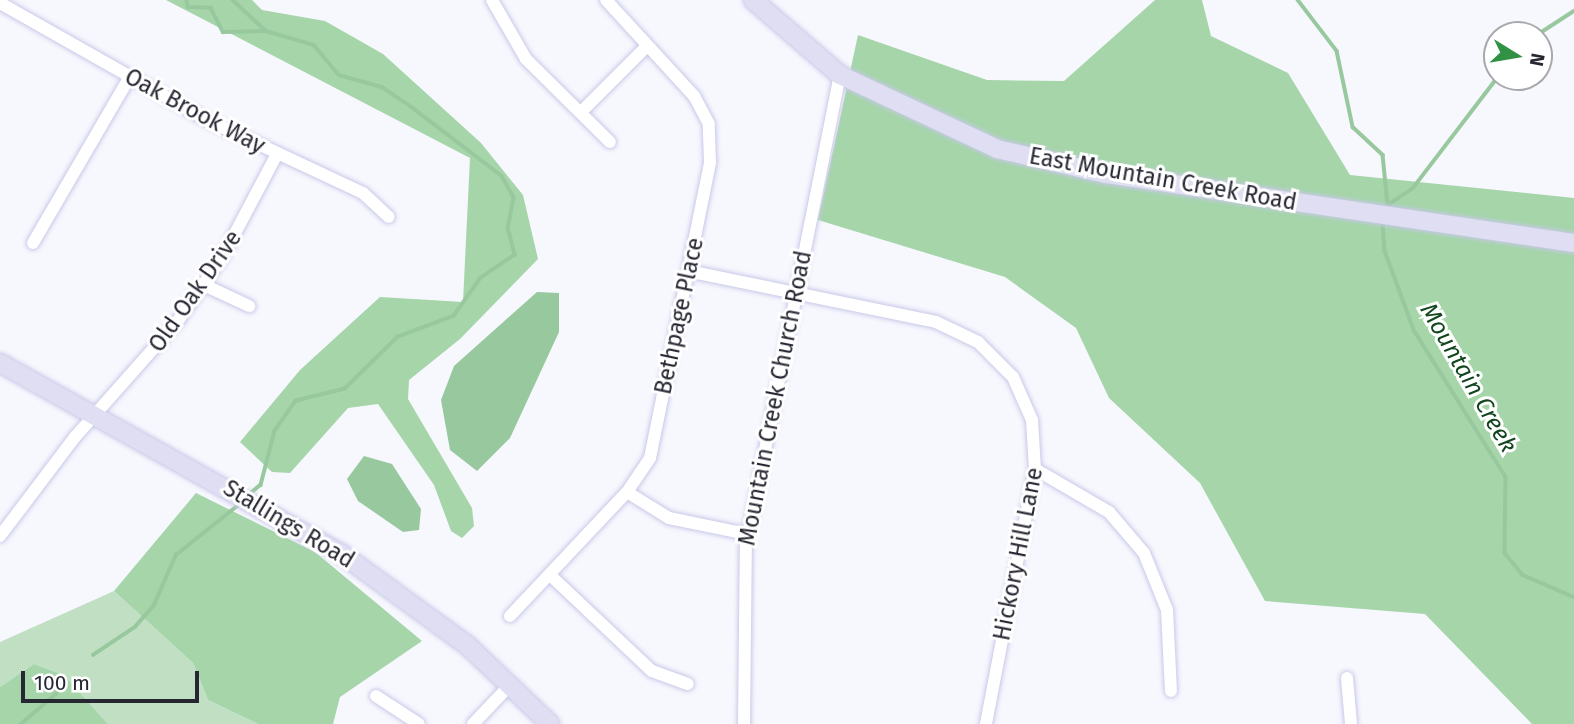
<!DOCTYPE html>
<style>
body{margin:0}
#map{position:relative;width:1574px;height:724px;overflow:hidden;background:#f7f7fe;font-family:"Fira Sans",sans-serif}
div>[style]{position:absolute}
.green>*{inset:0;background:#c1e0c3}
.forest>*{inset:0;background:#a5d5a9}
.water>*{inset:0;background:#98c89d}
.stream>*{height:3.5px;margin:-1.75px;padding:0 1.75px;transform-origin:1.75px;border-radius:1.75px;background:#98c89d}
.roads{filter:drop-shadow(0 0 2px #c8c9e8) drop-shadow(0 0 2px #c8c9e8)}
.street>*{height:12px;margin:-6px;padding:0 6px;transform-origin:6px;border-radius:6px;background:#fff}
.secondary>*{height:18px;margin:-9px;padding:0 9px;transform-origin:9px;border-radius:9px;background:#dfdef2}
span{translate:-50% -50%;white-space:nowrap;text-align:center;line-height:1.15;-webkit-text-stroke:6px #fff;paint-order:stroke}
.street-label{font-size:23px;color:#262732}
.water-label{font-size:24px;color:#12461e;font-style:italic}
.north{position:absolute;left:1483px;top:21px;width:70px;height:70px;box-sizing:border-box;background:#fff;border:2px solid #a8a9ad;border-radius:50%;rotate:101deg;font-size:19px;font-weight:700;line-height:28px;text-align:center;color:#262732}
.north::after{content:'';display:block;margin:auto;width:24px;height:32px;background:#319246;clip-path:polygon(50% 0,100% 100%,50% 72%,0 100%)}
.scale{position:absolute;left:21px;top:671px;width:178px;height:32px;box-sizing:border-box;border:4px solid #262732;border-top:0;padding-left:9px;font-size:21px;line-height:24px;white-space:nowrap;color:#262732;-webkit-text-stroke:5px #fff;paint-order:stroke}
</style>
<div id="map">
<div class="green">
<div style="clip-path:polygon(114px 591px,193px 663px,208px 700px,258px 724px,108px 724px,64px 675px,34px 664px,0 687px,0 642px)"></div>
</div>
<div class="forest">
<div style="clip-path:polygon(166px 0,252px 0,262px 10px,325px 21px,383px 54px,481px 143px,523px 195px,538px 259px,460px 339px,409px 380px,408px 399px,472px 508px,474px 526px,462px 538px,451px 531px,434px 485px,378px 404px,348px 408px,290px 473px,272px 472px,240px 442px,300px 370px,380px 297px,463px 302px,470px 158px)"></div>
<div style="clip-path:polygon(1155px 0,1202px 0,1211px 36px,1288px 73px,1350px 175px,1574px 198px,1574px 724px,1532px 724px,1425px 614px,1265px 601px,1200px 483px,1109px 398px,1076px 328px,1005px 277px,818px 220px,858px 35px,987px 80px,1064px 81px)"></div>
<div style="clip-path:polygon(196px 493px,315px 552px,422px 641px,340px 697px,333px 724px,258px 724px,208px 700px,193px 663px,114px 591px)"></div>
<div style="clip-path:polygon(34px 664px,64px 675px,108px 724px,0 724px,0 687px)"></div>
</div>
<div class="water">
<div style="clip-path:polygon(537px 292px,559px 293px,559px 332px,510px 438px,477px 471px,450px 450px,441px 400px,454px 366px)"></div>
<div style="clip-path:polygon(364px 456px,392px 464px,421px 509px,419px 530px,403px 532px,358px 501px,347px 479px)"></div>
</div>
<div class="stream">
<div style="left:187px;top:0;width:7px;rotate:82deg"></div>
<div style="left:188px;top:7px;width:23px;rotate:2deg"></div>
<div style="left:211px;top:8px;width:27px;rotate:63deg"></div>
<div style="left:223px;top:32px;width:42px;rotate:-1.4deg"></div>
<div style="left:233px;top:0;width:45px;rotate:43.2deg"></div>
<div style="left:266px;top:31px;width:50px;rotate:16.3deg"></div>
<div style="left:314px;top:45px;width:39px;rotate:50deg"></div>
<div style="left:339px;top:75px;width:45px;rotate:15.6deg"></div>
<div style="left:382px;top:87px;width:37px;rotate:34deg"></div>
<div style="left:413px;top:108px;width:112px;rotate:37.4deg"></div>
<div style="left:502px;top:176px;width:25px;rotate:61deg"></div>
<div style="left:514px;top:198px;width:31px;rotate:101deg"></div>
<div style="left:508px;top:228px;width:28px;rotate:75deg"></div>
<div style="left:515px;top:255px;width:41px;rotate:145.9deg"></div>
<div style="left:481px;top:278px;width:47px;rotate:125.4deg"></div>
<div style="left:454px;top:316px;width:60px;rotate:159.4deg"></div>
<div style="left:398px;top:337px;width:74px;rotate:135.5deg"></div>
<div style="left:345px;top:389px;width:50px;rotate:166.2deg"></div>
<div style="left:296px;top:401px;width:37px;rotate:125deg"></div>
<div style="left:275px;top:431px;width:56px;rotate:104.5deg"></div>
<div style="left:261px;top:485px;width:16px;rotate:140deg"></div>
<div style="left:1298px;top:0;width:64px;rotate:52.6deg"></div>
<div style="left:1337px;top:51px;width:78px;rotate:78.1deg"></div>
<div style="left:1353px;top:127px;width:41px;rotate:43deg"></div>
<div style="left:1383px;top:155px;width:50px;rotate:84.3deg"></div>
<div style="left:1388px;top:205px;width:30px;rotate:-34deg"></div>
<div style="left:1413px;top:188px;width:140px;rotate:-52.6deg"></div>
<div style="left:1537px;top:35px;width:44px;rotate:-33deg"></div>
<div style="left:1383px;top:223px;width:28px;rotate:86deg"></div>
<div style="left:1385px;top:251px;width:84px;rotate:69.8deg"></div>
<div style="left:1414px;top:330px;width:173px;rotate:58deg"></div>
<div style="left:1506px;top:477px;width:76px;rotate:90.8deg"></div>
<div style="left:1505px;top:553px;width:28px;rotate:51deg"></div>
<div style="left:1523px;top:575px;width:56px;rotate:23.3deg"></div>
<div style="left:93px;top:655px;width:50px;rotate:-33.7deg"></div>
<div style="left:135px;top:627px;width:29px;rotate:-49deg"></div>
<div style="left:154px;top:605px;width:55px;rotate:-66.3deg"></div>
<div style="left:176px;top:555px;width:83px;rotate:-38.7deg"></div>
<div style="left:21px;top:724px;width:48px;rotate:-40.7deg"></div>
</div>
<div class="roads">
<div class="street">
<div style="left:492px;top:0;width:68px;rotate:60deg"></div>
<div style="left:526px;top:59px;width:118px;rotate:44.7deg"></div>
<div style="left:0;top:3px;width:236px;rotate:29.5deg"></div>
<div style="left:205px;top:119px;width:174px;rotate:25.1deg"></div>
<div style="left:363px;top:193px;width:35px;rotate:43deg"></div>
<div style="left:582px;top:111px;width:91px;rotate:-45deg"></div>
<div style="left:33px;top:243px;width:191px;rotate:-59.8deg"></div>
<div style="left:688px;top:271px;width:253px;rotate:11.6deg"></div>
<div style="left:936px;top:322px;width:47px;rotate:25.5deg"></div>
<div style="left:978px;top:342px;width:49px;rotate:45deg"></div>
<div style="left:1013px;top:377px;width:47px;rotate:66.2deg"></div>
<div style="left:1032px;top:420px;width:49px;rotate:86.5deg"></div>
<div style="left:1035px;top:469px;width:260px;rotate:100.9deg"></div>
<div style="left:204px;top:285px;width:50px;rotate:25deg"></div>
<div style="left:1035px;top:469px;width:86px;rotate:30.2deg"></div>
<div style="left:1109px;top:512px;width:54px;rotate:49.5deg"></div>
<div style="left:1144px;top:553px;width:61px;rotate:68deg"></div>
<div style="left:1167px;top:610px;width:81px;rotate:87.2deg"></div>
<div style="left:627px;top:492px;width:49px;rotate:31.8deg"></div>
<div style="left:669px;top:518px;width:80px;rotate:11.6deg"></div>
<div style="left:0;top:536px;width:124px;rotate:-52.9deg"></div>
<div style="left:75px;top:437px;width:154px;rotate:-48.4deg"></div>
<div style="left:177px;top:322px;width:80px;rotate:-55.1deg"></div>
<div style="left:223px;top:256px;width:115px;rotate:-62.1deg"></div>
<div style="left:550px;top:575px;width:140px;rotate:43.3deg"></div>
<div style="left:652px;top:671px;width:38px;rotate:20deg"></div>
<div style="left:510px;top:616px;width:170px;rotate:-46.7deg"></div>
<div style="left:627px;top:492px;width:41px;rotate:-55.9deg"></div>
<div style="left:650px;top:458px;width:302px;rotate:-78.5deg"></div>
<div style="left:710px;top:162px;width:38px;rotate:-92deg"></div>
<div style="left:709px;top:124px;width:32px;rotate:-118deg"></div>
<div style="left:694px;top:96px;width:130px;rotate:-132.5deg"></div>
<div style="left:1347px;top:678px;width:46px;rotate:85deg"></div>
<div style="left:376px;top:696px;width:51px;rotate:33.1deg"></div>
<div style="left:473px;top:724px;width:55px;rotate:-46.5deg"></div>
<div style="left:744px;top:724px;width:179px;rotate:-89.4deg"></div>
<div style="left:746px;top:545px;width:479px;rotate:-78.7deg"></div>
</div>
<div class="secondary">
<div style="left:753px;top:0;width:115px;rotate:40.8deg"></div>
<div style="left:840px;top:75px;width:174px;rotate:25.2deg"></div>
<div style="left:997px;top:149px;width:112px;rotate:12.9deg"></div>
<div style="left:1106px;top:174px;width:473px;rotate:8.4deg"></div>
<div style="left:0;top:363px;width:392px;rotate:29.2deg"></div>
<div style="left:342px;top:554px;width:155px;rotate:36.1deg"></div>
<div style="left:467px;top:645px;width:115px;rotate:43.6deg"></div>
</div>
</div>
<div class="street-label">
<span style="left:195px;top:111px;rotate:28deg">Oak Brook Way</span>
<span style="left:1163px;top:179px;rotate:10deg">East Mountain Creek Road</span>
<span style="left:195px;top:291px;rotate:-55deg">Old Oak Drive</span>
<span style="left:679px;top:316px;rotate:-78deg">Bethpage Place</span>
<span style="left:775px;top:398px;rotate:-79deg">Mountain Creek Church Road</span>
<span style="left:289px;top:524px;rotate:31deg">Stallings Road</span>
<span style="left:1018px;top:554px;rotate:-79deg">Hickory Hill Lane</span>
</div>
<div class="water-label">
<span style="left:1468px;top:378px;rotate:60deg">Mountain Creek</span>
</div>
<div class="north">N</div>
<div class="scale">100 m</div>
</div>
